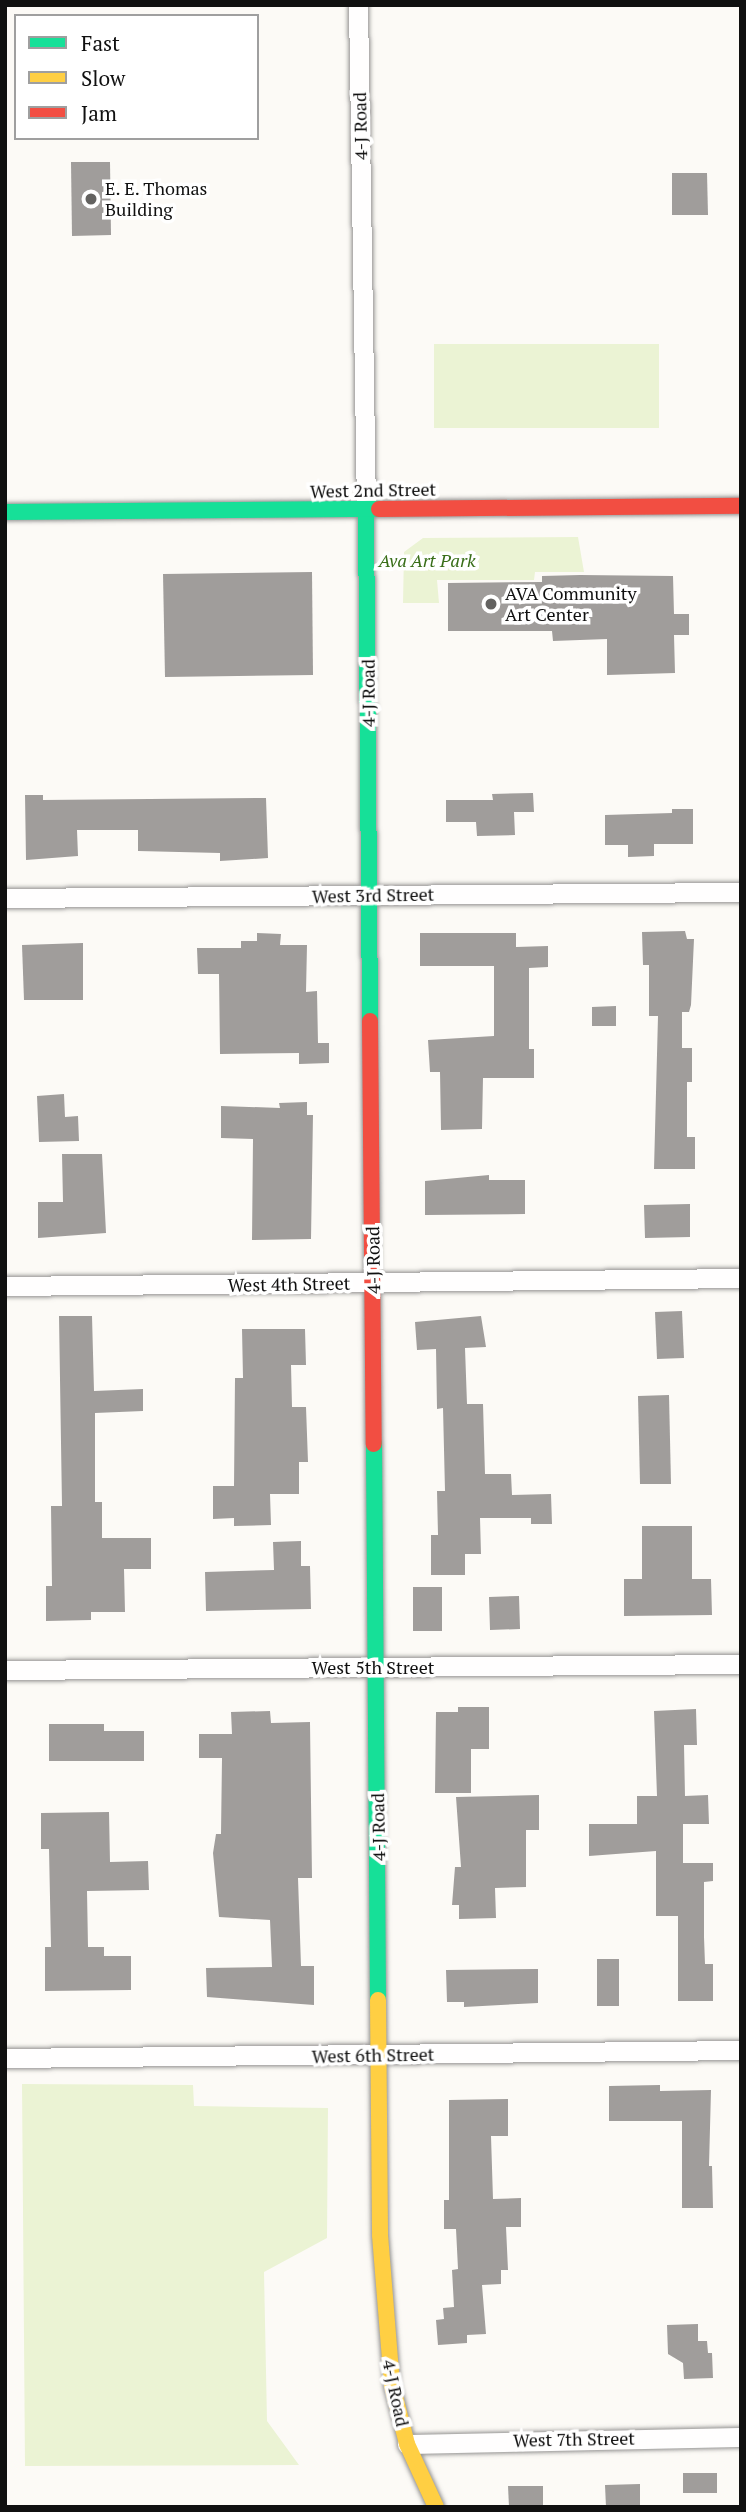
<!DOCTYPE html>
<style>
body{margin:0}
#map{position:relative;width:746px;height:2512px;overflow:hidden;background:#fcfaf6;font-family:"PT Serif",serif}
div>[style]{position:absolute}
.green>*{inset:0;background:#ebf3d4}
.building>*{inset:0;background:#a09d9b}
.roads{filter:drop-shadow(0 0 2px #969594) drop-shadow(0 0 2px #969594)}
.street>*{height:19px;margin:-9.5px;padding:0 9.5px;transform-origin:9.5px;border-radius:9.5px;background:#fffefe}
.fast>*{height:16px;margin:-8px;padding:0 8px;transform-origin:8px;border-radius:8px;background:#16e098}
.slow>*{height:16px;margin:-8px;padding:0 8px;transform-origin:8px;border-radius:8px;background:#ffcf43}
.jam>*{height:16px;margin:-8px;padding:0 8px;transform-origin:8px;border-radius:8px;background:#f24e42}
.dots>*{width:19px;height:19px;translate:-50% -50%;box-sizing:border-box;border:4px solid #fff;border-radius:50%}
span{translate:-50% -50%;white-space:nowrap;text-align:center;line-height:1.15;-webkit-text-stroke:7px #fff;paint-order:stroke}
.street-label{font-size:18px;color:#101010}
.poi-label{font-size:18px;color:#101010}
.left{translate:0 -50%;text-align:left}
.park-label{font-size:18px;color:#396e19;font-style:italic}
.frame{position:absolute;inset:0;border:7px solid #101010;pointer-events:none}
.legend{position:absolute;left:14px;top:14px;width:245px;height:126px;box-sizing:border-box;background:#fff;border:2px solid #9f9f9f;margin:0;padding:9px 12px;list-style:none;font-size:21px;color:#101010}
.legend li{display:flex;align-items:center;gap:14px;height:35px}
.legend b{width:35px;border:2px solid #9f9f9f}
</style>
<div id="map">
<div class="green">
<div style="clip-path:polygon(434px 344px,659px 344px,659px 428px,434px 428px)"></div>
<div style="clip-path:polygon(578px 537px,584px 572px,535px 572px,534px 580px,437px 580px,439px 603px,403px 603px,404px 552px,423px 538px)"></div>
<div style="clip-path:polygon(22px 2084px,193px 2085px,194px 2106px,328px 2108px,327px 2238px,264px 2272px,267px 2421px,299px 2465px,25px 2466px)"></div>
</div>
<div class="building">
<div style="clip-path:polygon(71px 162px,110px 162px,111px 235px,72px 236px)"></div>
<div style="clip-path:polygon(672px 173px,707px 173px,708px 215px,672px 215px)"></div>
<div style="clip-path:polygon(312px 572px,313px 675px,165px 677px,163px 574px)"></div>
<div style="clip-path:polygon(580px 575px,673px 576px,674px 614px,689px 614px,689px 635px,674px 635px,675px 673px,607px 675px,607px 639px,553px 641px,552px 631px,448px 631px,448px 583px,542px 582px,542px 576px)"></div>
<div style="clip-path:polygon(533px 793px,534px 812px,514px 812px,515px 835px,477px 836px,476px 822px,446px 822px,446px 800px,493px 800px,492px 794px)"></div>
<div style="clip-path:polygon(25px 795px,43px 795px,43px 800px,266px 798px,268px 858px,220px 861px,220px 853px,138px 851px,138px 830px,77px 830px,78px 856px,26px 860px)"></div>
<div style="clip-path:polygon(672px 809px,693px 809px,693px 844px,654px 844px,654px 856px,628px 857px,628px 845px,605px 845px,605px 815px,672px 813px)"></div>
<div style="clip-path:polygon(685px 931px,687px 939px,694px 939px,691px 1005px,689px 1012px,682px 1012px,682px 1048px,692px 1048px,692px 1082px,687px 1082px,687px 1137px,695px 1137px,695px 1169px,654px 1169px,658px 1016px,649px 1016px,649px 965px,643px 965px,642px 932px)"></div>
<div style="clip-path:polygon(257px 933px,281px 934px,280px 945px,307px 945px,306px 992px,317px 991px,318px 1043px,329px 1043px,329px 1063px,299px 1064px,299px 1053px,220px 1054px,219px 974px,198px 974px,197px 948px,241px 948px,241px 941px,257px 941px)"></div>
<div style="clip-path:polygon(420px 933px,516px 933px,516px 947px,548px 946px,548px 967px,529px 968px,529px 1049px,534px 1049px,534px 1078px,483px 1078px,482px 1129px,441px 1130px,440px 1072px,430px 1072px,428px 1040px,494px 1036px,494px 966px,420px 966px)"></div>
<div style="clip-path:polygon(83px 943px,83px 1000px,24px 1000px,22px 945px)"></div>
<div style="clip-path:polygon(616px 1006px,616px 1026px,592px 1026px,592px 1007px)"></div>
<div style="clip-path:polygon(64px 1094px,65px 1117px,78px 1116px,79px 1141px,39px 1142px,37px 1096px)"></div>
<div style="clip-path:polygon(307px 1102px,307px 1115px,313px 1115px,311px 1239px,252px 1240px,253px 1139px,221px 1138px,221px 1106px,280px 1108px,279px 1103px)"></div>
<div style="clip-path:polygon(62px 1154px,102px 1154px,106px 1233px,38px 1238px,38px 1202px,63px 1202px)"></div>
<div style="clip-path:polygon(489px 1175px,489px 1180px,525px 1180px,525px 1214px,425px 1215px,425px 1181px)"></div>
<div style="clip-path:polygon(690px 1204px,690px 1237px,645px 1238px,644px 1205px)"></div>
<div style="clip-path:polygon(682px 1311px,684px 1358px,657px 1359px,655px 1312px)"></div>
<div style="clip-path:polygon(59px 1316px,92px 1316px,94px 1391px,143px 1389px,143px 1411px,95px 1413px,95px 1502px,102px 1502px,102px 1538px,151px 1538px,151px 1569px,124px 1569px,125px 1612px,91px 1612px,91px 1620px,46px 1621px,46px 1586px,52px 1586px,51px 1506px,62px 1506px)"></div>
<div style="clip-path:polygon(481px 1316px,486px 1347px,465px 1348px,467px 1404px,483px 1404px,485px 1474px,511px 1474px,512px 1495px,551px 1494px,552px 1524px,531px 1524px,531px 1518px,480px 1518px,481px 1554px,465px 1554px,465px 1575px,431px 1575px,431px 1535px,438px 1535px,437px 1491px,445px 1491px,443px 1408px,437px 1409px,436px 1349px,417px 1350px,415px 1322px)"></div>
<div style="clip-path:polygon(242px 1329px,305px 1329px,306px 1365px,291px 1365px,292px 1407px,306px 1407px,308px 1462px,299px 1462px,299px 1494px,270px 1494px,271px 1525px,234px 1526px,234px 1518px,213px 1519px,213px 1486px,234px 1486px,235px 1378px,243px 1378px)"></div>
<div style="clip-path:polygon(669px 1395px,671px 1484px,640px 1484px,638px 1396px)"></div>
<div style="clip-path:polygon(642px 1526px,692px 1526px,692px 1579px,711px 1579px,712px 1615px,624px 1616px,624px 1579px,642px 1579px)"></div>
<div style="clip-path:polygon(301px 1541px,301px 1566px,310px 1566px,311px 1609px,206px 1611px,205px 1572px,274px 1570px,273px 1542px)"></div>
<div style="clip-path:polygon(413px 1587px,442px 1587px,442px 1631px,413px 1631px)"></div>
<div style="clip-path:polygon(519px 1596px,520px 1629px,490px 1630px,489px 1597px)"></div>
<div style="clip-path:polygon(458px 1707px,489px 1707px,489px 1749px,471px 1749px,471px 1793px,435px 1793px,436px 1712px,458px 1712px)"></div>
<div style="clip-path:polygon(696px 1709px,697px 1745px,684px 1745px,685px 1796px,708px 1795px,709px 1824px,683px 1824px,683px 1863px,713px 1863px,713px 1881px,704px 1882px,704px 1937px,705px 1964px,713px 1964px,713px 2001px,678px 2001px,678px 1916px,656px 1916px,656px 1851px,589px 1856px,589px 1824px,637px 1824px,637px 1796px,657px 1796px,654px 1711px)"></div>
<div style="clip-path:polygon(270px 1711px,271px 1723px,310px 1722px,312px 1878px,298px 1878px,301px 1966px,314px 1966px,314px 2005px,207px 1997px,206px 1968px,272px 1967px,270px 1920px,219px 1917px,213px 1853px,216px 1834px,221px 1834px,222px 1758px,199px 1758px,199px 1734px,232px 1734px,231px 1712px)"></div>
<div style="clip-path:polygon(49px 1724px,104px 1724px,104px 1731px,144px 1731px,144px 1761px,49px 1761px)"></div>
<div style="clip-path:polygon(539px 1795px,539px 1830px,526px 1830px,526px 1887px,495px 1888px,496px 1918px,459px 1919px,459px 1905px,452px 1905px,455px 1867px,461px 1867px,456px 1797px)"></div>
<div style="clip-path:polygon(109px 1812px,110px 1862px,148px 1861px,149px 1890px,87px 1891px,88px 1947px,104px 1947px,104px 1956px,131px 1956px,131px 1990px,45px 1991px,45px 1947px,51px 1947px,49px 1849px,41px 1849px,41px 1813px)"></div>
<div style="clip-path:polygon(597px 1959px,619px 1959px,619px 2006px,597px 2006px)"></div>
<div style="clip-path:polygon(538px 1969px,538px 2003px,464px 2007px,464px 2002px,447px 2002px,446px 1970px)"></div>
<div style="clip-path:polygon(660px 2085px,660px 2091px,711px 2090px,709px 2166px,712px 2166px,713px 2208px,682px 2208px,682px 2121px,609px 2121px,609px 2086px)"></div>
<div style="clip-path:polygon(508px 2099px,508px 2136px,491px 2136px,493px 2199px,521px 2198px,521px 2227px,506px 2227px,508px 2270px,501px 2270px,501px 2284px,482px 2285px,486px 2334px,467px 2335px,467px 2343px,438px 2345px,436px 2320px,444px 2319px,443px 2308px,454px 2307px,452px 2270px,458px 2269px,456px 2229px,444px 2229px,444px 2200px,449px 2200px,449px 2100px)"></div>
<div style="clip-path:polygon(698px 2324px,698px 2341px,707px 2341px,708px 2353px,712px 2353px,713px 2378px,684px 2379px,683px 2363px,668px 2354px,667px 2325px)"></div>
<div style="clip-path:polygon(683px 2473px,717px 2473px,717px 2493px,683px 2493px)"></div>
<div style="clip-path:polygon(640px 2484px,640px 2507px,606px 2507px,605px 2485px)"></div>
<div style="clip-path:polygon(508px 2486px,543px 2486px,543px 2507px,509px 2507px)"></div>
</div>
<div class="roads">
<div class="street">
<div style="left:358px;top:5px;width:505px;rotate:89.09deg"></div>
<div style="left:5px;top:898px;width:736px;rotate:-0.47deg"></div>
<div style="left:5px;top:1286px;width:736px;rotate:-0.62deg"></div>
<div style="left:5px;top:1670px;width:736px;rotate:-0.47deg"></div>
<div style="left:5px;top:2058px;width:736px;rotate:-0.62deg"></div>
<div style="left:407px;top:2444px;width:334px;rotate:-1.2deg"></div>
</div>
<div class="fast">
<div style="left:366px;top:510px;width:511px;rotate:89.55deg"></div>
<div style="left:5px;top:512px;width:374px;rotate:-0.5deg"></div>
<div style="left:374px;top:1444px;width:556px;rotate:89.59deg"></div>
</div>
<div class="slow">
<div style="left:378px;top:2000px;width:235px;rotate:89.5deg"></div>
<div style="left:380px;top:2235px;width:150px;rotate:85.4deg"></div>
<div style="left:392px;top:2385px;width:61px;rotate:75.7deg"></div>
<div style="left:407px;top:2444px;width:69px;rotate:65.3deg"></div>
</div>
<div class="jam">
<div style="left:379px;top:509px;width:362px;rotate:-0.5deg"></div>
<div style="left:370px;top:1021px;width:423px;rotate:89.5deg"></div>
</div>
</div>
<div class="dots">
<div style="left:91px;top:199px;background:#636260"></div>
<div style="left:491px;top:604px;background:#636260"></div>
</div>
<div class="street-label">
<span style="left:360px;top:126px;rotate:-91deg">4-J Road</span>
<span style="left:373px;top:490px;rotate:-1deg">West 2nd Street</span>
<span style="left:368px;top:693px;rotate:-90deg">4-J Road</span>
<span style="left:373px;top:895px;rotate:-1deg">West 3rd Street</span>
<span style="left:373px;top:1260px;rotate:-91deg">4-J Road</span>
<span style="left:289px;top:1284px;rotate:-1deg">West 4th Street</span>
<span style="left:373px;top:1667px">West 5th Street</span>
<span style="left:378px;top:1827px;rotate:-91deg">4-J Road</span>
<span style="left:373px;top:2055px;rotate:-1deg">West 6th Street</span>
<span style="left:396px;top:2393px;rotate:78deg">4-J Road</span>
<span style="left:574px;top:2439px;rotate:-1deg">West 7th Street</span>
</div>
<div class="poi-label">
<span class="left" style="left:105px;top:199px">E. E. Thomas<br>Building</span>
<span class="left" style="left:505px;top:604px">AVA Community<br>Art Center</span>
</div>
<div class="park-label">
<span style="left:427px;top:560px">Ava Art Park</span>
</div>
<div class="frame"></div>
<ul class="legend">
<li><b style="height:9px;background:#16e098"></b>Fast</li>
<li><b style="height:9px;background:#ffcf43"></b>Slow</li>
<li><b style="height:9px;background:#f24e42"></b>Jam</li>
</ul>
</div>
